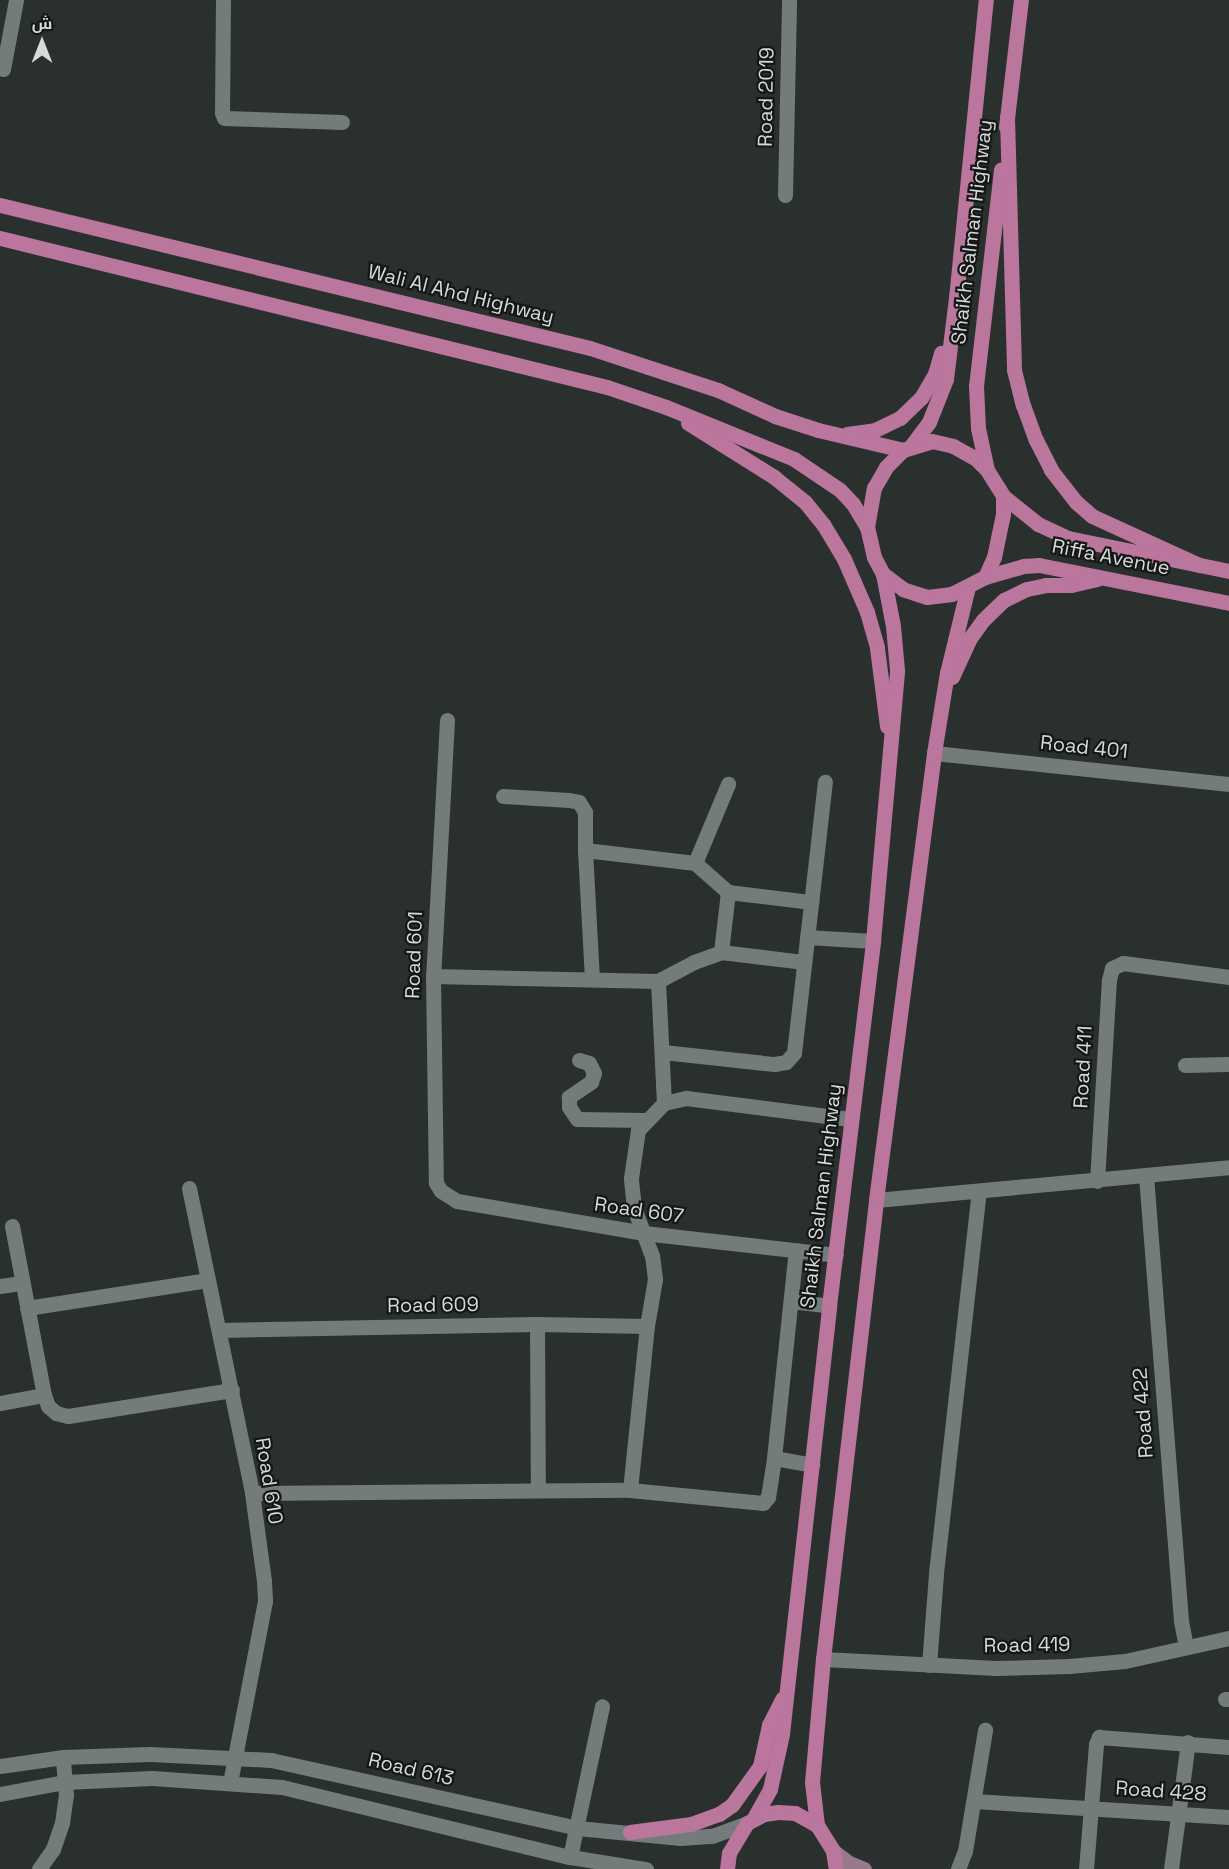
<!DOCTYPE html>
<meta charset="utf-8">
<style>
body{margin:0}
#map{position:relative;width:1229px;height:1869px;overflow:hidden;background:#29302e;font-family:"Space Grotesk",Cairo,sans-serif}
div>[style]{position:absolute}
.street>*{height:15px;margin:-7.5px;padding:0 7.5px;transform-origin:7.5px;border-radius:7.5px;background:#747c7b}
.secondary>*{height:15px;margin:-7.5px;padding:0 7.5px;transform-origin:7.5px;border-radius:7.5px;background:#97798c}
.primary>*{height:15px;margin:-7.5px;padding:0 7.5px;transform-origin:7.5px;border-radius:7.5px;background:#ba769d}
span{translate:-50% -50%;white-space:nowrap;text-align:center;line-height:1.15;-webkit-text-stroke:4.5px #141716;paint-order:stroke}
.street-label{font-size:20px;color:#d6dad9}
.north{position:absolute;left:12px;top:12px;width:60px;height:60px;-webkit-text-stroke:4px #141716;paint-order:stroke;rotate:0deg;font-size:16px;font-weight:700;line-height:24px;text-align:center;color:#d6dad9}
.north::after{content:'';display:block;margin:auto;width:21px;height:27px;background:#d6dad9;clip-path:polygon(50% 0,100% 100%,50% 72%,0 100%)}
</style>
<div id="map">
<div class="street">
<div style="left:223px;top:0;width:113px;rotate:90.5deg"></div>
<div style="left:222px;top:113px;width:5px;rotate:68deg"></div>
<div style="left:224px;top:118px;width:118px;rotate:1.9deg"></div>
<div style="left:3px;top:69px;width:70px;rotate:-79.3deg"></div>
<div style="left:785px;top:195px;width:195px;rotate:-88.8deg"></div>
<div style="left:447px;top:720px;width:256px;rotate:93.1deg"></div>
<div style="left:433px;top:976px;width:207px;rotate:89.2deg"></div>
<div style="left:436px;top:1183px;width:9px;rotate:58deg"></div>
<div style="left:441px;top:1191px;width:19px;rotate:32deg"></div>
<div style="left:457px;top:1201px;width:190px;rotate:9.7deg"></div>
<div style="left:644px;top:1233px;width:193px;rotate:6.5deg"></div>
<div style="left:934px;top:753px;width:297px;rotate:6deg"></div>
<div style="left:503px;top:796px;width:66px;rotate:3.5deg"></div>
<div style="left:569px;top:800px;width:10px;rotate:11deg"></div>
<div style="left:579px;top:802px;width:12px;rotate:59deg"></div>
<div style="left:585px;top:812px;width:38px;rotate:90deg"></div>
<div style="left:585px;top:850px;width:128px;rotate:86.9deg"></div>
<div style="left:585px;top:850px;width:111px;rotate:6.7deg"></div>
<div style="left:695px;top:863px;width:44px;rotate:41.3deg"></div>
<div style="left:728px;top:892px;width:60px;rotate:96.7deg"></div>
<div style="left:695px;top:863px;width:86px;rotate:-67.3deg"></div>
<div style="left:728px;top:892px;width:84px;rotate:6.9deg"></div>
<div style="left:807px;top:937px;width:66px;rotate:3.5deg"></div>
<div style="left:433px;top:976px;width:225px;rotate:1.3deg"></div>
<div style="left:658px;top:981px;width:41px;rotate:-27.8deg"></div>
<div style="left:694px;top:962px;width:29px;rotate:-20deg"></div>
<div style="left:721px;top:952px;width:84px;rotate:6.9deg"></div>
<div style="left:658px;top:981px;width:122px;rotate:87.2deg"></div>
<div style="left:663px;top:1052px;width:112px;rotate:6.2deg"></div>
<div style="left:774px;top:1064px;width:12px;rotate:-9deg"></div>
<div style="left:786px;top:1062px;width:12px;rotate:-48deg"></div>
<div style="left:794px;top:1053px;width:273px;rotate:-83.5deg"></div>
<div style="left:579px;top:1060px;width:10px;rotate:17deg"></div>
<div style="left:589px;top:1063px;width:11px;rotate:63deg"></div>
<div style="left:594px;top:1073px;width:9px;rotate:108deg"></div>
<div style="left:591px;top:1082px;width:27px;rotate:146deg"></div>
<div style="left:569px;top:1097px;width:10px;rotate:90deg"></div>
<div style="left:569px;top:1107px;width:14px;rotate:56deg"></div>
<div style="left:577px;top:1119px;width:69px;rotate:0.8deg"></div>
<div style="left:1185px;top:1065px;width:44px;rotate:-1.3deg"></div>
<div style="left:1146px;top:1176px;width:446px;rotate:85.5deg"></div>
<div style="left:1181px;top:1621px;width:26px;rotate:79deg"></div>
<div style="left:1097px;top:1181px;width:201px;rotate:-86.6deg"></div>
<div style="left:1109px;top:980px;width:12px;rotate:-76deg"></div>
<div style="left:1112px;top:968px;width:12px;rotate:-24deg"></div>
<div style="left:1123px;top:963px;width:107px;rotate:7.5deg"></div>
<div style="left:189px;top:1188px;width:311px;rotate:78.3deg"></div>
<div style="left:252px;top:1493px;width:89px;rotate:82.2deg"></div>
<div style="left:264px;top:1581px;width:20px;rotate:87deg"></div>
<div style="left:265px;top:1601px;width:185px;rotate:100.9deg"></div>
<div style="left:876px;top:1200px;width:355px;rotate:-5.3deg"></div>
<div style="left:12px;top:1226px;width:172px;rotate:79.3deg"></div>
<div style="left:44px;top:1395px;width:12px;rotate:70deg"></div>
<div style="left:48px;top:1406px;width:11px;rotate:41deg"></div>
<div style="left:56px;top:1413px;width:12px;rotate:14deg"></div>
<div style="left:68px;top:1416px;width:166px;rotate:-9deg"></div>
<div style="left:0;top:1286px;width:22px;rotate:-8deg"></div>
<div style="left:791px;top:1301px;width:38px;rotate:7deg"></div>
<div style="left:27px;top:1308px;width:183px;rotate:-8.8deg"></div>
<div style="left:537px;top:1324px;width:165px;rotate:89.7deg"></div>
<div style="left:220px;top:1330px;width:317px;rotate:-1.1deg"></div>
<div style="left:537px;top:1324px;width:110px;rotate:1deg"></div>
<div style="left:0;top:1403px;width:45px;rotate:-10.3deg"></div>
<div style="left:774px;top:1458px;width:39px;rotate:10deg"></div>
<div style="left:630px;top:1490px;width:165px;rotate:-84.1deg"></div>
<div style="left:647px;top:1326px;width:48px;rotate:-80.3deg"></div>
<div style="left:655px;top:1279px;width:23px;rotate:-97deg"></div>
<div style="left:652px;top:1256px;width:51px;rotate:-110.6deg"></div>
<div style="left:634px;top:1208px;width:30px;rotate:-96deg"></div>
<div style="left:631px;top:1178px;width:49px;rotate:-81.7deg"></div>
<div style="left:638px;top:1130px;width:37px;rotate:-46deg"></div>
<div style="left:664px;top:1103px;width:23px;rotate:-13deg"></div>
<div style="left:686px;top:1098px;width:165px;rotate:7.3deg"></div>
<div style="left:252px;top:1493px;width:378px;rotate:-0.5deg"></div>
<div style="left:630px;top:1490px;width:134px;rotate:5.6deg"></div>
<div style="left:763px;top:1503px;width:8px;rotate:-50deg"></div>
<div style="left:768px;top:1497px;width:39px;rotate:-81deg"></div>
<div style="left:774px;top:1458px;width:209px;rotate:-84deg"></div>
<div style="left:823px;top:1659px;width:173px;rotate:3deg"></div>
<div style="left:996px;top:1668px;width:73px;rotate:-1.6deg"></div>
<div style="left:1069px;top:1666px;width:56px;rotate:-5.1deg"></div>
<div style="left:1125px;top:1661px;width:107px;rotate:-12.5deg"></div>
<div style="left:929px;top:1665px;width:92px;rotate:-85.6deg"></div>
<div style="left:936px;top:1573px;width:383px;rotate:-83.6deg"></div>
<div style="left:1225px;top:1699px;width:4px"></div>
<div style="left:0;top:1766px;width:64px;rotate:-8.1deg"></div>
<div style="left:63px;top:1757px;width:87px;rotate:-2deg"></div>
<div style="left:150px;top:1754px;width:121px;rotate:2.8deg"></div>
<div style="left:271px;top:1760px;width:313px;rotate:12.5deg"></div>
<div style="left:577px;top:1828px;width:104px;rotate:5.5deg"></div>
<div style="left:681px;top:1838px;width:31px;rotate:-4deg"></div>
<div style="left:712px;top:1836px;width:37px;rotate:-20deg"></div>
<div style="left:0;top:1794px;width:66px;rotate:-10.5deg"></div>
<div style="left:65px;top:1782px;width:87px;rotate:-2.6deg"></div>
<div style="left:152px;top:1778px;width:130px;rotate:4deg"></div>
<div style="left:282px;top:1787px;width:296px;rotate:13.7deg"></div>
<div style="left:570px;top:1857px;width:77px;rotate:9deg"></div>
<div style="left:974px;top:1801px;width:256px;rotate:3.6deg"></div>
<div style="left:570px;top:1857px;width:154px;rotate:-78deg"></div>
<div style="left:39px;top:1869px;width:24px;rotate:-55deg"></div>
<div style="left:53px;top:1849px;width:28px;rotate:-71deg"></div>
<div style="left:62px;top:1823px;width:28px;rotate:-82deg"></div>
<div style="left:66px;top:1795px;width:38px;rotate:-95deg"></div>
<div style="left:958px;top:1869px;width:19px;rotate:-69deg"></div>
<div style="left:965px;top:1851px;width:123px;rotate:-80.6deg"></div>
<div style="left:1086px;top:1869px;width:125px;rotate:-85.4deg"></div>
<div style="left:1096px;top:1744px;width:8px;rotate:-67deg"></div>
<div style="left:1099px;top:1737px;width:130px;rotate:4.4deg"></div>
<div style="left:1171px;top:1869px;width:128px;rotate:-82.4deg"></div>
</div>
<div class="secondary">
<div style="left:833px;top:1851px;width:20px;rotate:37deg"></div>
<div style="left:849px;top:1863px;width:16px;rotate:22deg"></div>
</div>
<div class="primary">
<div style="left:1007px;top:117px;width:253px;rotate:88.4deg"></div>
<div style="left:1014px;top:370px;width:36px;rotate:76deg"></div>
<div style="left:1023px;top:405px;width:37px;rotate:70deg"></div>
<div style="left:1036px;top:440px;width:34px;rotate:63deg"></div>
<div style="left:1051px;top:470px;width:41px;rotate:52deg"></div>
<div style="left:1076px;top:502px;width:21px;rotate:41deg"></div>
<div style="left:1092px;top:516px;width:118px;rotate:24.6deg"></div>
<div style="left:1006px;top:127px;width:128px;rotate:-83.3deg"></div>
<div style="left:0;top:205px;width:607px;rotate:13.62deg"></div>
<div style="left:590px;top:348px;width:135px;rotate:18.2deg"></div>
<div style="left:718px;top:390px;width:63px;rotate:24.5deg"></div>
<div style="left:775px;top:416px;width:45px;rotate:18deg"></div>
<div style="left:818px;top:430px;width:87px;rotate:13.2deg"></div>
<div style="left:0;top:238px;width:625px;rotate:13.79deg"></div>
<div style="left:607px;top:387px;width:62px;rotate:18.7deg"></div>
<div style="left:666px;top:407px;width:138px;rotate:22.1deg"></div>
<div style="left:794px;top:459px;width:55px;rotate:34deg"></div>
<div style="left:840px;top:490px;width:19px;rotate:47deg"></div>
<div style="left:853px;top:504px;width:27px;rotate:59deg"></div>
<div style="left:688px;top:423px;width:102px;rotate:32.1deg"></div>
<div style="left:774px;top:477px;width:40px;rotate:39deg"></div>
<div style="left:805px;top:502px;width:28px;rotate:51deg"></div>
<div style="left:823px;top:524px;width:41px;rotate:59deg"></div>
<div style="left:844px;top:559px;width:58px;rotate:66.5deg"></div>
<div style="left:867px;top:612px;width:37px;rotate:74deg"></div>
<div style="left:877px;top:648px;width:79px;rotate:82.7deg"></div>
<div style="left:847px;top:434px;width:28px;rotate:-8deg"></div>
<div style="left:875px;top:430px;width:28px;rotate:-26deg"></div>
<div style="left:900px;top:418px;width:29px;rotate:-44deg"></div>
<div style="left:921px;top:398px;width:28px;rotate:-60deg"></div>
<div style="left:935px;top:374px;width:22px;rotate:-74deg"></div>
<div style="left:932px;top:441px;width:22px;rotate:13deg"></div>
<div style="left:953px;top:446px;width:26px;rotate:29deg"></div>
<div style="left:976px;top:459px;width:16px;rotate:45deg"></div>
<div style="left:987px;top:470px;width:31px;rotate:58deg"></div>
<div style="left:1003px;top:496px;width:18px;rotate:90deg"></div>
<div style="left:1003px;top:514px;width:44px;rotate:101.8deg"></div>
<div style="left:994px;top:557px;width:22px;rotate:114deg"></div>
<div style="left:985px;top:577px;width:37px;rotate:153deg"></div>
<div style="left:952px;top:594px;width:25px;rotate:173deg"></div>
<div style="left:927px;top:597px;width:25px;rotate:-162deg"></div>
<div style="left:903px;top:589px;width:25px;rotate:-143deg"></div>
<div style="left:883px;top:574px;width:19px;rotate:-118deg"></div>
<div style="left:874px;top:557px;width:31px;rotate:-103deg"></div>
<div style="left:867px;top:527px;width:40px;rotate:-80deg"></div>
<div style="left:874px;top:488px;width:24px;rotate:-60deg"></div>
<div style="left:886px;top:467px;width:24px;rotate:-45deg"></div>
<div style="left:903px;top:450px;width:30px;rotate:-17deg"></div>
<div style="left:911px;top:446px;width:30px;rotate:-53deg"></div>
<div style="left:929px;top:422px;width:46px;rotate:-68.4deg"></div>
<div style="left:946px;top:379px;width:82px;rotate:-83deg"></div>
<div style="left:956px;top:298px;width:300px;rotate:-84.3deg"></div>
<div style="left:987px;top:470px;width:43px;rotate:-102.1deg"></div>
<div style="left:978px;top:428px;width:42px;rotate:-92.7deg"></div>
<div style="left:976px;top:386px;width:218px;rotate:-83.4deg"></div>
<div style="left:1003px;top:496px;width:45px;rotate:38.7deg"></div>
<div style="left:1038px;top:524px;width:33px;rotate:25deg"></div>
<div style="left:1068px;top:538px;width:164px;rotate:11.6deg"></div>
<div style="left:985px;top:577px;width:41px;rotate:-15.8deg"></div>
<div style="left:1024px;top:566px;width:15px;rotate:-4deg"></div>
<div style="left:1039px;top:565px;width:194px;rotate:11.3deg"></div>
<div style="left:952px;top:677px;width:43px;rotate:-65.2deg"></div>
<div style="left:970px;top:638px;width:22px;rotate:-54deg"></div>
<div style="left:983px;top:620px;width:29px;rotate:-44deg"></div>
<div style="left:1004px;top:600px;width:25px;rotate:-26deg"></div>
<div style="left:1027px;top:589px;width:19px;rotate:-12deg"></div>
<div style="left:1046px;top:585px;width:25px"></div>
<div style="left:1071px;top:585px;width:26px;rotate:-13deg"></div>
<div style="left:754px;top:1818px;width:33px;rotate:-61deg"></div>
<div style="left:770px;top:1789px;width:56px;rotate:-77.7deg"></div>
<div style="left:782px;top:1734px;width:431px;rotate:-83.7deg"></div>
<div style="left:829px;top:1306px;width:368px;rotate:-83.1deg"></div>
<div style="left:873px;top:941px;width:272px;rotate:-84.9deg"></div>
<div style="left:897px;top:670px;width:44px;rotate:-95.2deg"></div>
<div style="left:893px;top:626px;width:53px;rotate:-100.9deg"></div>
<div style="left:817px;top:1825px;width:43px;rotate:-96.6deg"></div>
<div style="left:812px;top:1782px;width:123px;rotate:-84.9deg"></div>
<div style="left:823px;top:1659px;width:462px;rotate:-83.4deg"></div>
<div style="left:876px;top:1200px;width:451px;rotate:-82.6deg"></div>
<div style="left:934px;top:753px;width:81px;rotate:-80.8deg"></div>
<div style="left:947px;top:673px;width:89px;rotate:-76.3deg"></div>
<div style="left:630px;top:1832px;width:62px;rotate:-7.5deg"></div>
<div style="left:691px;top:1824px;width:30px;rotate:-20deg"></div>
<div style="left:719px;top:1814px;width:16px;rotate:-35deg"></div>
<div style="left:732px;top:1805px;width:48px;rotate:-54.3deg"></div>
<div style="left:760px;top:1766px;width:42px;rotate:-77.6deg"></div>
<div style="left:769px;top:1725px;width:30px;rotate:-63deg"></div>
<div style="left:727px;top:1869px;width:16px;rotate:-83deg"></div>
<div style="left:729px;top:1853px;width:35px;rotate:-59deg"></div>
<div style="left:747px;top:1823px;width:19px;rotate:-28deg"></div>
<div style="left:764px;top:1814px;width:14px;rotate:-8deg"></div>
<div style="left:778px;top:1812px;width:17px;rotate:3deg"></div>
<div style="left:795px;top:1813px;width:25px;rotate:29deg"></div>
<div style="left:817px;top:1825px;width:31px;rotate:58deg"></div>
<div style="left:833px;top:1851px;width:18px;rotate:81deg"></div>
</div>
<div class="street-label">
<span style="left:766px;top:97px;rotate:-89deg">Road 2019</span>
<span style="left:972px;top:232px;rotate:-83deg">Shaikh Salman Highway</span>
<span style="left:461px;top:294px;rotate:14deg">Wali Al Ahd Highway</span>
<span style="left:1111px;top:557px;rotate:11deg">Riffa Avenue</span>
<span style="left:1084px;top:747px;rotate:6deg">Road 401</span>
<span style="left:414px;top:955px;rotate:-88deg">Road 601</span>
<span style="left:1083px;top:1067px;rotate:-87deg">Road 411</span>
<span style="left:821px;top:1196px;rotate:-83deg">Shaikh Salman Highway</span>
<span style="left:639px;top:1210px;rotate:8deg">Road 607</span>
<span style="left:433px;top:1305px;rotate:-1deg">Road 609</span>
<span style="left:1143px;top:1413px;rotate:-94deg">Road 422</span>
<span style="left:269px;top:1481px;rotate:81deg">Road 610</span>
<span style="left:1027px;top:1645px;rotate:-1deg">Road 419</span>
<span style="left:411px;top:1769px;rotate:13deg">Road 613</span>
<span style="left:1161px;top:1791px;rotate:4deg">Road 428</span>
</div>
<div class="north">ش</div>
</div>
